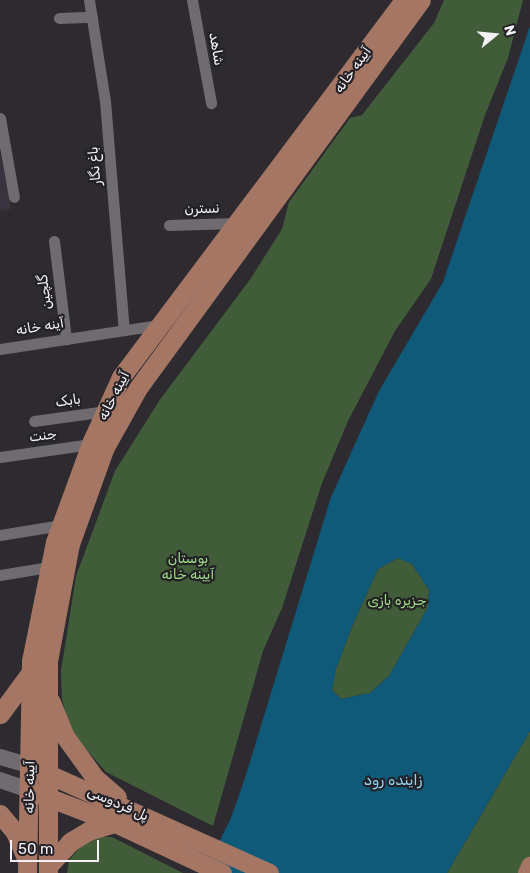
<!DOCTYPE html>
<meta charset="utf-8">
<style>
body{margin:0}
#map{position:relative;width:530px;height:873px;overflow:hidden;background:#2d2a30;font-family:Rubik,Vazirmatn,sans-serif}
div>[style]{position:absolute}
.built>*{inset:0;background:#38333e}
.green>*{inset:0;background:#415c38}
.water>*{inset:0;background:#0f5a78}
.street>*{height:11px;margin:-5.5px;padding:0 5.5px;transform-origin:5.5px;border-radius:5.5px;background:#6e6b71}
.secondary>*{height:16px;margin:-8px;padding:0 8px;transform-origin:8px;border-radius:8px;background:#6e6b71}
.primary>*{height:19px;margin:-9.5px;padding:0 9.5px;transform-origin:9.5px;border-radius:9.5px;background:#a67664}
span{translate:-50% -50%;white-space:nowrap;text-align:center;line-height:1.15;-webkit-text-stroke:4.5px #232126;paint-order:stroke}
.street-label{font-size:14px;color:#f3f1f5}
.park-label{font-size:14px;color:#9ddd86}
.water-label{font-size:15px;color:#91d2f3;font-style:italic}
.north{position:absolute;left:470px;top:10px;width:50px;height:50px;-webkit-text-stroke:4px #232126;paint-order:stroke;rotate:73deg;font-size:14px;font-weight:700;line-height:20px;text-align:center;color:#f3f1f5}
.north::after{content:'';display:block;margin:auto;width:18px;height:22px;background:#f3f1f5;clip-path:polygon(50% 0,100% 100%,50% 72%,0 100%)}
.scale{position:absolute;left:10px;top:840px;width:89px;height:22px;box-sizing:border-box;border:2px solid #f3f1f5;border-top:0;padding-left:6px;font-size:15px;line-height:18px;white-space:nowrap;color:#f3f1f5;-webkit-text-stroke:4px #232126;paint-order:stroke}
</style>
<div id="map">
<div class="built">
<div style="clip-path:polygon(0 153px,11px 209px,0 211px)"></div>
</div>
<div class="green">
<div style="clip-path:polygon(444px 0,523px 0,508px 58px,485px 115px,431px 279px,395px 331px,348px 421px,322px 483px,282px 608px,263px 651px,213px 826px,106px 772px,76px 738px,68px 722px,62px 699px,61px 671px,76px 576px,115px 471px,159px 401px,251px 278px,282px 229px,289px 202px,350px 118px,362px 115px,434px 23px)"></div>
<div style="clip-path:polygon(398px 558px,412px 564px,429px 590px,428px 607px,389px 676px,370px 693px,341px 699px,332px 690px,336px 669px,353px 624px,378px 569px)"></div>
<div style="clip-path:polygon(530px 731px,530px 858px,523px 873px,447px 873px)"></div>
<div style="clip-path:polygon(95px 837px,112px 837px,183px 873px,67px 873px,69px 860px,82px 845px)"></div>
</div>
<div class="water">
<div style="clip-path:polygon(evenodd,530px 26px,530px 731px,447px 873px,204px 873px,231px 818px,245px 778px,331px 497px,379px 391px,443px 282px,530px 26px,398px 558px,412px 564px,429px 590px,428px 607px,389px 676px,370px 693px,341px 699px,332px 690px,336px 669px,353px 624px,378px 569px,398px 558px)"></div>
</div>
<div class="street">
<div style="left:89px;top:0;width:102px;rotate:81deg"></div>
<div style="left:105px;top:101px;width:230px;rotate:85.3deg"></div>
<div style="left:192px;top:0;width:105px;rotate:79.5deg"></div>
<div style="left:59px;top:18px;width:33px;rotate:-2deg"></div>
<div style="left:0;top:118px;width:80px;rotate:80deg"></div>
<div style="left:169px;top:225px;width:67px;rotate:-1.7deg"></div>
<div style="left:54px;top:241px;width:99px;rotate:83deg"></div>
<div style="left:0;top:349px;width:161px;rotate:-8.6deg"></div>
<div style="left:34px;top:421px;width:73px;rotate:-7.9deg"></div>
<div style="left:0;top:457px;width:92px;rotate:-8.1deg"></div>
<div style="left:0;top:535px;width:62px;rotate:-9.3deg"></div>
<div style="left:0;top:575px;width:50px;rotate:-9.3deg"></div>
</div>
<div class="secondary">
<div style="left:0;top:757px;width:32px;rotate:16deg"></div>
<div style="left:0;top:780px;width:31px;rotate:19deg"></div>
</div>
<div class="primary">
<div style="left:51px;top:702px;width:35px;rotate:68deg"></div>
<div style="left:64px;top:735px;width:53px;rotate:54.2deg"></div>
<div style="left:95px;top:778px;width:29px;rotate:41deg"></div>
<div style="left:0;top:714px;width:52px;rotate:-53.6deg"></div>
<div style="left:37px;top:769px;width:254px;rotate:24.1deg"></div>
<div style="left:37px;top:793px;width:84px;rotate:21deg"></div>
<div style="left:115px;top:823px;width:118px;rotate:25deg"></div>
<div style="left:0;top:814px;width:23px;rotate:50deg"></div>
<div style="left:15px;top:832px;width:28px;rotate:67deg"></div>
<div style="left:48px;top:866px;width:33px;rotate:-47deg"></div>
<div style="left:70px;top:842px;width:21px;rotate:-31deg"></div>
<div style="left:88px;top:831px;width:28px;rotate:-17deg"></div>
<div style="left:27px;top:873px;width:212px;rotate:-88.9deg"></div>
<div style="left:31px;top:661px;width:121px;rotate:-78.6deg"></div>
<div style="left:55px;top:542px;width:108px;rotate:-69.9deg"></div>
<div style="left:92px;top:441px;width:70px;rotate:-65.6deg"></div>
<div style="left:121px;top:377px;width:471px;rotate:-53.1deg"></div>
<div style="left:48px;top:873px;width:212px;rotate:-90deg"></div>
<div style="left:48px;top:661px;width:119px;rotate:-79.4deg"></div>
<div style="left:70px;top:544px;width:103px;rotate:-70.2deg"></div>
<div style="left:105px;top:447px;width:68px;rotate:-60.8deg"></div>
<div style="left:138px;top:388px;width:480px;rotate:-53.9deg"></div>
<div style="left:527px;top:873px;width:8px;rotate:-67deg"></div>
</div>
<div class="street-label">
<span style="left:216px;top:49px;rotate:80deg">شاهد</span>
<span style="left:353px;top:70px;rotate:-54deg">آیینه خانه</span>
<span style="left:95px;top:166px;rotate:-95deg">باغ نگار</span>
<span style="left:202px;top:209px;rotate:-2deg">نسترن</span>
<span style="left:45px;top:292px;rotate:-97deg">گلچین</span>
<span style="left:40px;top:327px;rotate:-9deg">آینه خانه</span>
<span style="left:114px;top:396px;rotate:-63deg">آیینه خانه</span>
<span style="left:68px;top:401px;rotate:-8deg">بابک</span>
<span style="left:43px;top:436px;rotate:-8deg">جنت</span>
<span style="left:30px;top:787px;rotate:-89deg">آیینه خانه</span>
<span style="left:118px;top:804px;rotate:24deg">پل فردوسی</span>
</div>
<div class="park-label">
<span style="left:188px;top:567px">بوستان<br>آیینه خانه</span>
<span style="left:397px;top:601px">جزیره بازی</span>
</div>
<div class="water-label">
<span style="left:393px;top:781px">زاینده رود</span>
</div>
<div class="north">N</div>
<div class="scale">50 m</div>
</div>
